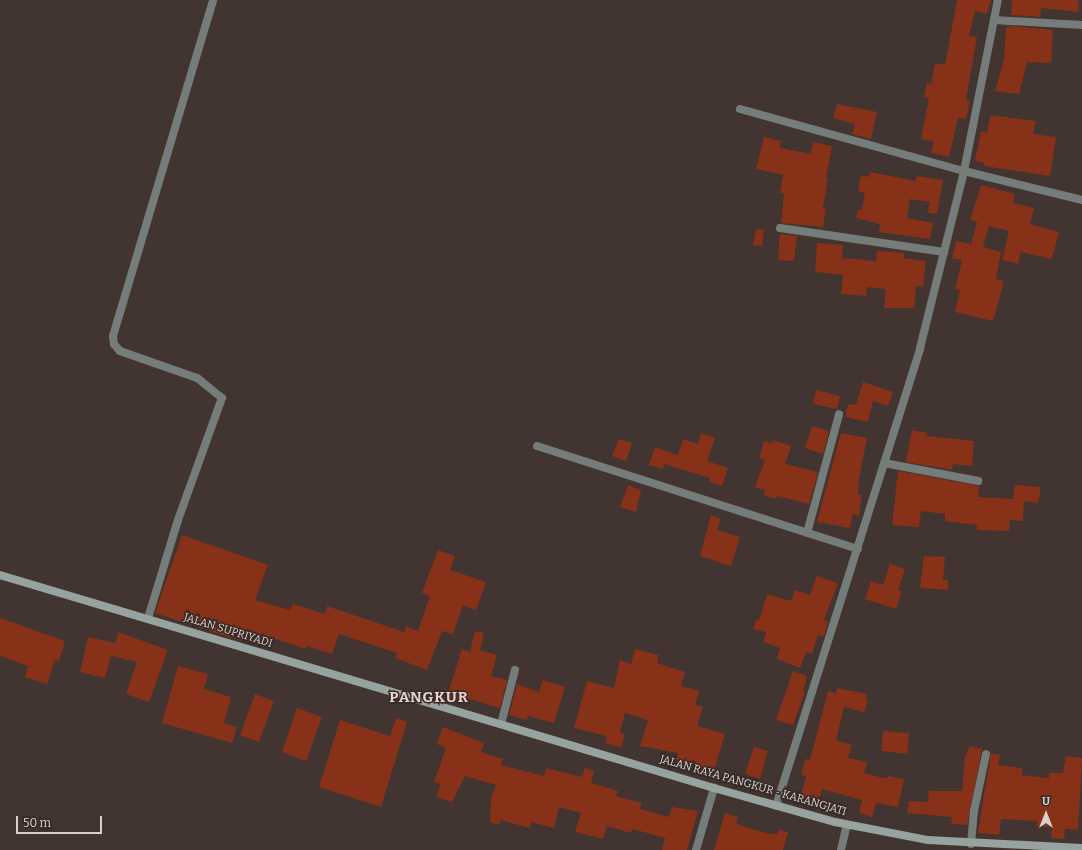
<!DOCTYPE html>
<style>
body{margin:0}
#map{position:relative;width:1082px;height:850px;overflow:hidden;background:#423430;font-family:Bitter,serif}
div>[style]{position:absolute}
.building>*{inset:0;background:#873119}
.street>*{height:8px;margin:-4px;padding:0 4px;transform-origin:4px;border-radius:4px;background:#757d7a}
.secondary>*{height:8px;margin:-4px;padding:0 4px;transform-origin:4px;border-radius:4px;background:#97a39f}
span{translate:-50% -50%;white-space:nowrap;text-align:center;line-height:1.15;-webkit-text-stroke:3px #382a26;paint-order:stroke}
.street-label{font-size:11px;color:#dad1ce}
.district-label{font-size:15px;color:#e6d3ce;font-weight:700;letter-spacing:1px}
.north{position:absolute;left:1026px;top:794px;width:40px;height:40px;-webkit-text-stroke:3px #382a26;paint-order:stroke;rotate:0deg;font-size:11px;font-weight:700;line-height:16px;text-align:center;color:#dad1ce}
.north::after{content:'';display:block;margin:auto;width:14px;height:18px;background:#dad1ce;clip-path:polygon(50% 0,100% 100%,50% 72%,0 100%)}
.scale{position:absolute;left:16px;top:816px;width:86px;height:18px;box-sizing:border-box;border:2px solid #dad1ce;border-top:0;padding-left:5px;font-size:12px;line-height:14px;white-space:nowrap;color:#dad1ce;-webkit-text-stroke:3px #382a26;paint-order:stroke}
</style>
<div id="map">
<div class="building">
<div style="clip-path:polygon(957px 0,991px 0,987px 14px,975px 11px,969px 36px,977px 37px,966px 100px,970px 101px,966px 119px,958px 118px,949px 157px,931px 153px,934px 142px,921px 139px,929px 98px,924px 97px,927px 83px,931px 84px,935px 63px,945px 65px)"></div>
<div style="clip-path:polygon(1012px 0,1079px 0,1078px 12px,1041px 8px,1040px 17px,1011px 15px)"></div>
<div style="clip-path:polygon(1010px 26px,1053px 30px,1051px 63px,1027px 62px,1019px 94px,995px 91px,1004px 59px,1006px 28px)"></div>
<div style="clip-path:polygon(837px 104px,877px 112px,871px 139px,852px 134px,855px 124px,833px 118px)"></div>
<div style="clip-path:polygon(990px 115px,1036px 121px,1033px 134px,1056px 137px,1050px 176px,984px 166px,984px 163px,975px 161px,981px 131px,987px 133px)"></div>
<div style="clip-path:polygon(764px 137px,781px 141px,780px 148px,811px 154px,813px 142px,832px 146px,826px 178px,828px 178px,823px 208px,826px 209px,823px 227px,781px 223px,784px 193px,780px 193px,783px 175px,756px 169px)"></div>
<div style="clip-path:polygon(870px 172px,916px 181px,916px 176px,943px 180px,937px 214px,928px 213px,930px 202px,910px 199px,907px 218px,933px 223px,930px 239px,879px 232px,880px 224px,856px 218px,858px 210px,862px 210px,865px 193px,858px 191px,861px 175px,869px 177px)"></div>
<div style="clip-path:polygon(981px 185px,1015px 194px,1013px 203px,1034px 208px,1030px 224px,1059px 232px,1052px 259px,1021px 252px,1018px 264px,1002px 260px,1009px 231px,989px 226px,983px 247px,1001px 252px,996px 279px,1004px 281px,993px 321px,955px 312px,960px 290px,955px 289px,962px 260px,952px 258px,956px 241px,971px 244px,977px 222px,970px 220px)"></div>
<div style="clip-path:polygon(756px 229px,764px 230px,762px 246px,753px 245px)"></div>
<div style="clip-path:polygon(780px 234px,797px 236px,794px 261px,778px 260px)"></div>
<div style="clip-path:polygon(817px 243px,843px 245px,842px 258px,876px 261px,877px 251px,904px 253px,904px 258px,926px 261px,923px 287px,916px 286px,914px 308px,884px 308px,886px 289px,867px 287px,866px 296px,841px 294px,843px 275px,815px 272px)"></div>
<div style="clip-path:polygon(863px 382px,893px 392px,888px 406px,873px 401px,868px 422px,845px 417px,848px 404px,856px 405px)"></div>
<div style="clip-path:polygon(816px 390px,840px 396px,837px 409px,813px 404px)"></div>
<div style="clip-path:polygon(812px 426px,829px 431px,823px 454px,805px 448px)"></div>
<div style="clip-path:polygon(912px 430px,927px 433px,926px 436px,974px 441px,972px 466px,953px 464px,952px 470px,906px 462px)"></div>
<div style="clip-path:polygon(701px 433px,715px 438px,707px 461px,728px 468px,722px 486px,709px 481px,710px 478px,664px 464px,663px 469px,649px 465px,655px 447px,678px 455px,683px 439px,698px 444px)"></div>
<div style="clip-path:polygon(841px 433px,867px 438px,859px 479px,858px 494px,862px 495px,859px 516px,853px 514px,850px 528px,817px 522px)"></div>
<div style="clip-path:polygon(619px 439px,632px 443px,626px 461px,612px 456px)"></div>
<div style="clip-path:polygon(773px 440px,791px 446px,785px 464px,818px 472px,809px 504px,777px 496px,776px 499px,764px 495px,765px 490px,755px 487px,765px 460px,759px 458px,764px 441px,772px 443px)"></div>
<div style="clip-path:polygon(898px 471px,979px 486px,978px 497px,1013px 499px,1015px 485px,1041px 487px,1038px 503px,1024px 501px,1023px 521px,1010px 520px,1009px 531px,977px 530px,977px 525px,945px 521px,945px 514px,921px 511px,919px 527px,892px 525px)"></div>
<div style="clip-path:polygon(628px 485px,641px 490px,636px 512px,620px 507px)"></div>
<div style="clip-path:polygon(711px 515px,721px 519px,717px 530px,740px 537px,731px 566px,700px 556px)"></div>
<div style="clip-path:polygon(182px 535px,268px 565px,255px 600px,290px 610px,293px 604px,325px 614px,327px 606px,404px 632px,406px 626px,418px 631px,430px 596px,422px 593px,438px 550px,455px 556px,450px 570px,486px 582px,476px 610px,463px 605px,453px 634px,442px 631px,427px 670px,395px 658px,397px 653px,339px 634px,332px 654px,307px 646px,306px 649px,245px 629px,241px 641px,155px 613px)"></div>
<div style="clip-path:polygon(924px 556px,945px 557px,943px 580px,948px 580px,948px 590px,920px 588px)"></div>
<div style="clip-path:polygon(890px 564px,905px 569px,898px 590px,902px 591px,896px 609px,865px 599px,871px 581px,883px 585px)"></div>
<div style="clip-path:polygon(817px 576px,838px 583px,824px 620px,828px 622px,824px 636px,818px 635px,812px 654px,806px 652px,800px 668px,777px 659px,780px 648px,763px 642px,766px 632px,753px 629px,756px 620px,759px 620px,767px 594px,791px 601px,795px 590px,810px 595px)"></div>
<div style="clip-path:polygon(0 618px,65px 641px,59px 661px,55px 660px,47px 684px,25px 677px,28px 666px,0 656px)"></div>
<div style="clip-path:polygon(475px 631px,484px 633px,480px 650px,497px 655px,491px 676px,507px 680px,500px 708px,463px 697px,462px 701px,447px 697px,462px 649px,470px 652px)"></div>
<div style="clip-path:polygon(118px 632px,168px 650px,149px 702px,126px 694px,137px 662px,111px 656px,105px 678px,80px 672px,88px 637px,116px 643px)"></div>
<div style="clip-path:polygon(635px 649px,659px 655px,657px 663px,685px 672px,681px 686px,699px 691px,695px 705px,703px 707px,697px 726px,725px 734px,714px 771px,676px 760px,678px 753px,640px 746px,648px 720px,625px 713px,620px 733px,625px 734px,621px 748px,605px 743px,607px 736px,574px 728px,587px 681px,614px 688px,620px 660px,631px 664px)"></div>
<div style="clip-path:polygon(178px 666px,208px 674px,204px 689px,231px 697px,224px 723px,237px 727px,232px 743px,162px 723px)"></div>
<div style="clip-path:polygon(793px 671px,807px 676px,803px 692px,805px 692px,793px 725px,776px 720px)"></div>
<div style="clip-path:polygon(543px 680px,565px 687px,554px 723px,528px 716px,527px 720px,509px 715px,517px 684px,539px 692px)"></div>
<div style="clip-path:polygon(837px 688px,867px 694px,866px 701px,868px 701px,864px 712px,844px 707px,836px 740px,852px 745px,848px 758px,867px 762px,864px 773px,887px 779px,888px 776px,904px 779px,898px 807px,876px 803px,872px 817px,859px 813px,862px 800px,822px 789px,819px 800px,801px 796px,806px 776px,801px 775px,805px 759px,810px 760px,828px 691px,836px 693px)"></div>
<div style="clip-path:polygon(255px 694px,274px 701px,259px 742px,240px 735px)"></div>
<div style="clip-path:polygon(297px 708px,322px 717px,306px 761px,282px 752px)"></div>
<div style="clip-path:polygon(396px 718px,407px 722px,381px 807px,319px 787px,340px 720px,390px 736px)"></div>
<div style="clip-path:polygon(443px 727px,484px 743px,481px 752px,503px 759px,501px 765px,544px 776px,546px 768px,582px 777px,585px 768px,594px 771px,591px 783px,618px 791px,616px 796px,642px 803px,640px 809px,669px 817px,672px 807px,698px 811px,687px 850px,662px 850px,665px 838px,633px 829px,631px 833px,607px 826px,603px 839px,575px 832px,581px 813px,559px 807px,554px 828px,531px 822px,530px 828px,501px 820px,499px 825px,490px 822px,491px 799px,496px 785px,465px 776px,452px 802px,436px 797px,441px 784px,434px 782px,446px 748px,437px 744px)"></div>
<div style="clip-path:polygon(883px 731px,909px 733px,907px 754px,881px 751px)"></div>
<div style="clip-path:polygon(970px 746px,982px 749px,967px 825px,951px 824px,952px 817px,907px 813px,909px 801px,928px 802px,929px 791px,962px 791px,965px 757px)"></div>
<div style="clip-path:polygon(754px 747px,768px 751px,760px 779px,745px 774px)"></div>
<div style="clip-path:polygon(991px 753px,1000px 755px,998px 765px,1022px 768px,1022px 775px,1049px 778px,1049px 773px,1063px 773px,1066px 756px,1082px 758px,1078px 830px,1065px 829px,1064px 839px,1051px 838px,1052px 827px,1037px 826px,1037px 821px,1001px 819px,999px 835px,978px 833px)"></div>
<div style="clip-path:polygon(725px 813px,738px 817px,736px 824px,766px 833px,777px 834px,779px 830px,788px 832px,783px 850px,714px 850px)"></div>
</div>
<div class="street">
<div style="left:994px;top:20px;width:88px;rotate:3.3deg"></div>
<div style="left:740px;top:109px;width:232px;rotate:15.5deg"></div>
<div style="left:964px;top:171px;width:122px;rotate:13.8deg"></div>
<div style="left:780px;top:228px;width:166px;rotate:8.3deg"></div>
<div style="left:537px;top:446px;width:337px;rotate:17.8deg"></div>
<div style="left:884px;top:463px;width:96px;rotate:10.8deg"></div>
<div style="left:807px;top:533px;width:123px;rotate:-74.9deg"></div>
<div style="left:148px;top:618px;width:102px;rotate:-73deg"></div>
<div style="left:178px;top:520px;width:130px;rotate:-70.2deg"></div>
<div style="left:222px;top:398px;width:32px;rotate:-141deg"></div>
<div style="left:197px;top:378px;width:82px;rotate:-160.7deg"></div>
<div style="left:120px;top:351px;width:9px;rotate:-131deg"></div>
<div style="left:114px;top:344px;width:8px;rotate:-97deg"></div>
<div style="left:113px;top:336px;width:351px;rotate:-73.4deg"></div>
<div style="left:501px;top:724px;width:56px;rotate:-75.5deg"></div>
<div style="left:776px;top:806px;width:480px;rotate:-72.5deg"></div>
<div style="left:920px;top:348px;width:182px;rotate:-76deg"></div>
<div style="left:964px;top:171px;width:174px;rotate:-78.8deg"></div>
<div style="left:971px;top:844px;width:33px;rotate:-85deg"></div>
<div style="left:974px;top:811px;width:58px;rotate:-78.1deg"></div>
<div style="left:696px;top:850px;width:65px;rotate:-73.8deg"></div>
<div style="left:841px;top:850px;width:26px;rotate:-77deg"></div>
</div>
<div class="secondary">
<div style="left:0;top:575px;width:745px;rotate:16.61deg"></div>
<div style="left:714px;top:788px;width:126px;rotate:15.7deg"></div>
<div style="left:835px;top:822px;width:95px;rotate:11deg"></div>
<div style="left:928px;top:840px;width:154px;rotate:3deg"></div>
</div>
<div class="street-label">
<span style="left:228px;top:631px;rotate:17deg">JALAN SUPRIYADI</span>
<span style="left:753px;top:786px;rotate:16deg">JALAN RAYA PANGKUR - KARANGJATI</span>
</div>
<div class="district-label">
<span style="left:429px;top:698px">PANGKUR</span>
</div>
<div class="north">U</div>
<div class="scale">50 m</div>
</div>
